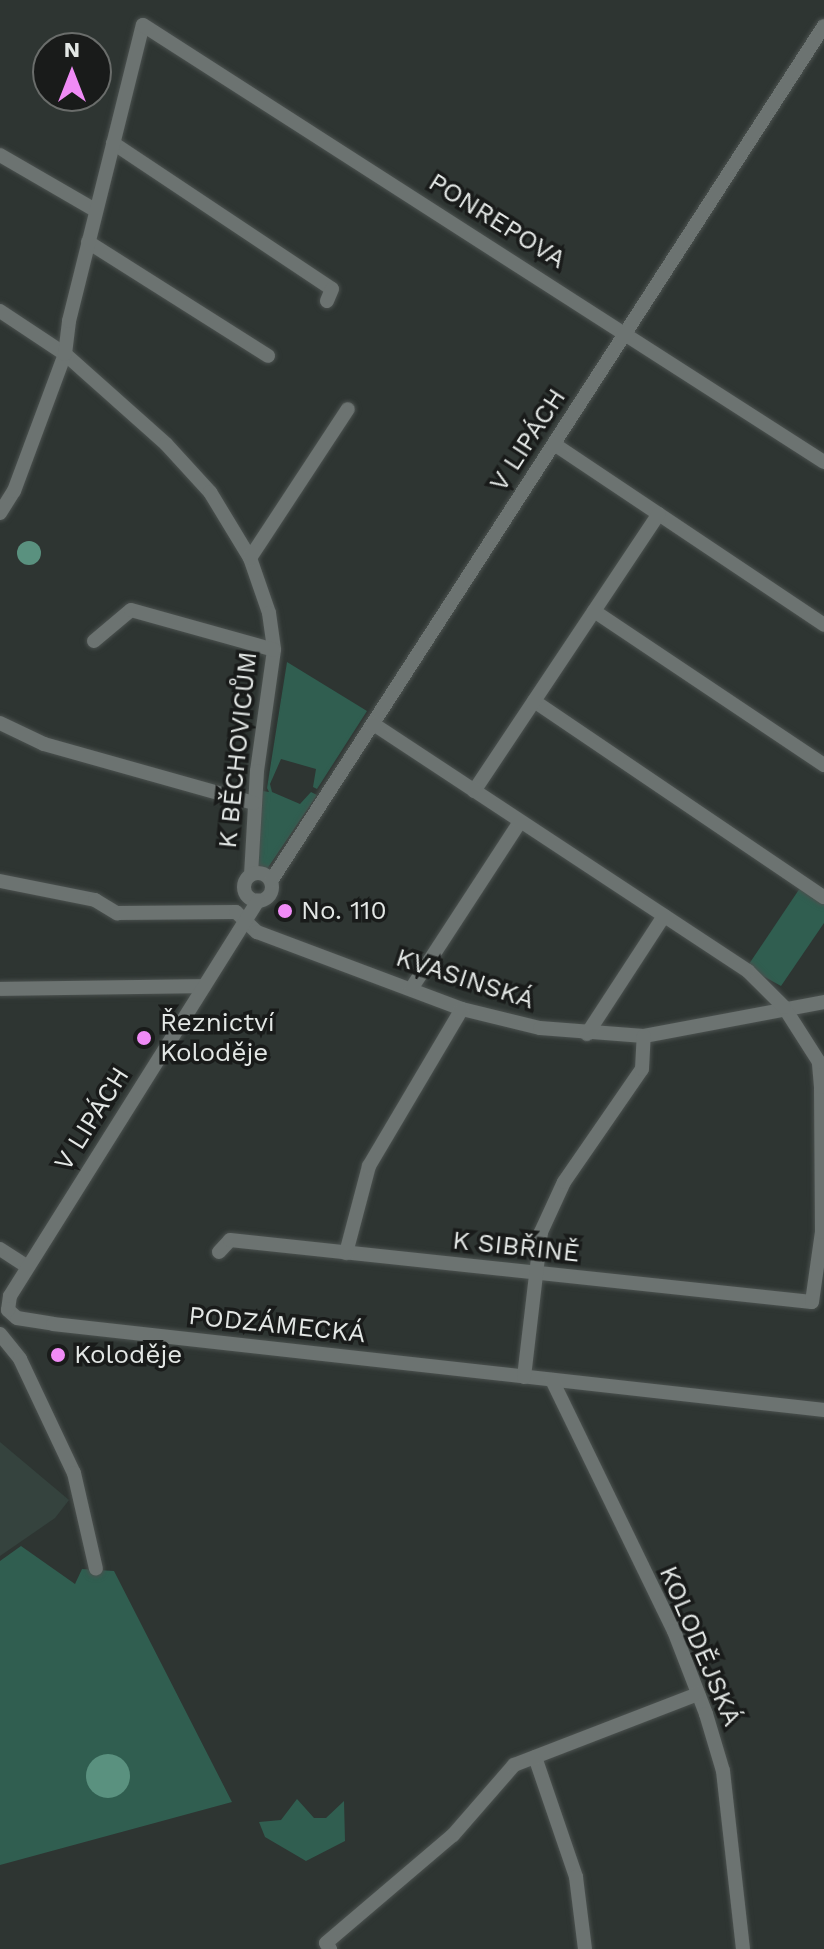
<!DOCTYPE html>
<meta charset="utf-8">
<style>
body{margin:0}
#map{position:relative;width:824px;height:1949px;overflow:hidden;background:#2e3532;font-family:"Work Sans",sans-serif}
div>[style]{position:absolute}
.built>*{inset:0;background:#35433e}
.green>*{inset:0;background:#305e50}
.water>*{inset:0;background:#5a917f}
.round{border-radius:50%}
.roads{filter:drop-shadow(0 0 2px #4b514f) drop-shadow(0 0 2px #4b514f)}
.minor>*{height:14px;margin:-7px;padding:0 7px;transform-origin:7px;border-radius:7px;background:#6c7371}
.minor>.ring{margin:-7px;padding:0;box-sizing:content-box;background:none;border:14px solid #6c7371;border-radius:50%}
.dots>*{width:22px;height:22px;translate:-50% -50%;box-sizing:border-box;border:4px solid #191b1a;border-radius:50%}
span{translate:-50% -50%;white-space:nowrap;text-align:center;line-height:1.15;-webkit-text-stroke:7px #191b1a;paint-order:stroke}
.street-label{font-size:26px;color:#e3e7e5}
.poi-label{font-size:26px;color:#e3e7e5}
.left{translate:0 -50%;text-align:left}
.north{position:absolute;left:32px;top:32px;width:80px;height:80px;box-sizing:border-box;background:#191b1a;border:2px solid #6a6d6b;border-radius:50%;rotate:0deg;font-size:22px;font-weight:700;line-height:32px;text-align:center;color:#e3e7e5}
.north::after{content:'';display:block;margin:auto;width:28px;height:36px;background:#f08bf6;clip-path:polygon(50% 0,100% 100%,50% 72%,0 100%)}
</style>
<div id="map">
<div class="built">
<div style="clip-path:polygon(0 1442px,69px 1500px,55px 1518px,0 1556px)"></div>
</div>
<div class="green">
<div style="clip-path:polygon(287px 662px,367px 711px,317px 789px,313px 787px,316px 769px,281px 759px,270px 784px,272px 792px,300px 804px,311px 792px,317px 795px,265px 872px,258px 869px,263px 791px,269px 792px,267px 788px)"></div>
<div style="clip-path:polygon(800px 888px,824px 905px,824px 923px,781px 986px,747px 967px)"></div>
<div style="clip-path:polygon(21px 1546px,75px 1584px,82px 1569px,114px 1571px,232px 1802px,0 1865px,0 1561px)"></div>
<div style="clip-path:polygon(297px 1799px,314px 1818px,326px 1818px,344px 1801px,345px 1841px,306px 1861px,265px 1837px,259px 1822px,281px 1820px)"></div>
</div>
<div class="water">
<div class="round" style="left:17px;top:541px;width:24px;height:24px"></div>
<div class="round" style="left:86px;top:1754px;width:44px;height:44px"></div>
</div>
<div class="roads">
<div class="minor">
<div style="left:113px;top:143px;width:263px;rotate:33.7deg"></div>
<div style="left:332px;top:289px;width:13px;rotate:113deg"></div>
<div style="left:0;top:155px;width:110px;rotate:30.1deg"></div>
<div style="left:88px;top:242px;width:213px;rotate:32.3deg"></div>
<div style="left:0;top:311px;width:78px;rotate:33.5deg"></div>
<div style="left:65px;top:354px;width:135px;rotate:41.7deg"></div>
<div style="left:166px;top:444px;width:65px;rotate:47.5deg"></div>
<div style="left:210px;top:492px;width:77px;rotate:58.8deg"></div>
<div style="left:250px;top:558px;width:58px;rotate:70.9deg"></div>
<div style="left:269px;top:613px;width:37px;rotate:82deg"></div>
<div style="left:274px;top:650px;width:122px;rotate:98deg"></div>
<div style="left:257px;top:771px;width:104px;rotate:93.3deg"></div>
<div style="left:554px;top:444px;width:325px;rotate:33.8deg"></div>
<div style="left:0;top:513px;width:26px;rotate:-58deg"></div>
<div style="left:14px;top:491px;width:146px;rotate:-69.6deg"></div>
<div style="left:65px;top:354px;width:33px;rotate:-83deg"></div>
<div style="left:69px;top:321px;width:305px;rotate:-76deg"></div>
<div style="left:143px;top:25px;width:809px;rotate:32.69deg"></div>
<div style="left:250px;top:558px;width:178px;rotate:-56.7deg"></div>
<div style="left:594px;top:611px;width:277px;rotate:33.8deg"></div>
<div style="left:94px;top:641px;width:48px;rotate:-40deg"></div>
<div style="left:131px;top:610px;width:148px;rotate:15.6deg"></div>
<div style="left:534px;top:701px;width:350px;rotate:34.1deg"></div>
<div style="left:0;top:723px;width:49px;rotate:25.5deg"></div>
<div style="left:44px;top:744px;width:218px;rotate:15.7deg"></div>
<div style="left:474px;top:791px;width:333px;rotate:-56.3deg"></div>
<div class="ring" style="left:244px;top:873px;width:14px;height:14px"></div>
<div style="left:0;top:881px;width:97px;rotate:11.3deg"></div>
<div style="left:95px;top:900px;width:26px;rotate:31deg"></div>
<div style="left:117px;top:913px;width:119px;rotate:-0.5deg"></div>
<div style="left:236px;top:912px;width:29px;rotate:44deg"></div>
<div style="left:257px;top:932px;width:219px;rotate:20.6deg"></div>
<div style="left:462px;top:1009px;width:80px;rotate:13.7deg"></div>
<div style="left:540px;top:1028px;width:104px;rotate:4.4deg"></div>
<div style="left:644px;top:1036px;width:183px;rotate:-10.7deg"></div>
<div style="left:271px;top:881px;width:1018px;rotate:-57.11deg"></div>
<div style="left:0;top:989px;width:204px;rotate:-0.8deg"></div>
<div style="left:411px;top:989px;width:199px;rotate:-56.9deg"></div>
<div style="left:587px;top:1034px;width:141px;rotate:-56.9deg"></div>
<div style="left:0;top:1249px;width:33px;rotate:33deg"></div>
<div style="left:219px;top:1252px;width:16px;rotate:-47deg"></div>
<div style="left:230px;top:1240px;width:585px;rotate:6.08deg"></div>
<div style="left:812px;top:1302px;width:71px;rotate:-81.9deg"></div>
<div style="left:822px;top:1232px;width:145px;rotate:-90.4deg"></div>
<div style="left:821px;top:1087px;width:25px;rotate:-95deg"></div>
<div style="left:819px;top:1062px;width:65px;rotate:-122.5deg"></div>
<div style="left:784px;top:1007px;width:51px;rotate:-135deg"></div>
<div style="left:748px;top:971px;width:449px;rotate:-146.6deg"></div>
<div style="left:346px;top:1253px;width:90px;rotate:-75.2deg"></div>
<div style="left:369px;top:1166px;width:182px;rotate:-59.4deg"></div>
<div style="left:8px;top:1310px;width:12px;rotate:42deg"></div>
<div style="left:17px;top:1318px;width:36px;rotate:9deg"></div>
<div style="left:53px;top:1324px;width:776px;rotate:6.36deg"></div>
<div style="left:8px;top:1310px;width:14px;rotate:-82deg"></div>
<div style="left:10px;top:1296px;width:467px;rotate:-57.9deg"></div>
<div style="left:0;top:1334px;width:32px;rotate:51deg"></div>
<div style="left:20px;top:1359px;width:126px;rotate:64.7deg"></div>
<div style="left:74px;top:1473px;width:98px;rotate:77.1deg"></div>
<div style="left:524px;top:1377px;width:146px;rotate:-83.3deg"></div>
<div style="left:541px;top:1232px;width:55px;rotate:-65.3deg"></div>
<div style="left:564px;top:1182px;width:137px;rotate:-55.4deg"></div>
<div style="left:642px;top:1069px;width:33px;rotate:-87deg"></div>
<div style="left:552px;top:1380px;width:279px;rotate:64.1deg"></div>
<div style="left:674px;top:1631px;width:89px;rotate:68.9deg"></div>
<div style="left:706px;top:1714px;width:59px;rotate:73.4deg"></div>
<div style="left:723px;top:1771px;width:179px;rotate:83.6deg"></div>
<div style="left:535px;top:1757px;width:127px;rotate:71.1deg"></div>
<div style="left:576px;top:1877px;width:73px;rotate:82.9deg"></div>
<div style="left:330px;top:1949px;width:7px;rotate:-124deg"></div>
<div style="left:326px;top:1943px;width:167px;rotate:-40.4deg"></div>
<div style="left:453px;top:1835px;width:93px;rotate:-48.9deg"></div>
<div style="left:514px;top:1765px;width:197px;rotate:-21.1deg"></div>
</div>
</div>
<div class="dots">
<div style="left:285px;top:911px;background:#f08bf6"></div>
<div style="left:144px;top:1038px;background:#f08bf6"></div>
<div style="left:58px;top:1355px;background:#f08bf6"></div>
</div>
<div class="street-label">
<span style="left:497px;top:221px;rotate:32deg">PONREPOVA</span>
<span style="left:528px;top:440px;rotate:-57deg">V LIPÁCH</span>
<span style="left:238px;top:750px;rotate:-84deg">K BĚCHOVICŮM</span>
<span style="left:465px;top:979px;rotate:18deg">KVASINSKÁ</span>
<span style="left:92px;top:1119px;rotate:-58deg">V LIPÁCH</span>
<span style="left:516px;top:1247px;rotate:6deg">K SIBŘINĚ</span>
<span style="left:277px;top:1325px;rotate:6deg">PODZÁMECKÁ</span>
<span style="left:700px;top:1646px;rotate:67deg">KOLODĚJSKÁ</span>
</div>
<div class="poi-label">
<span class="left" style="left:301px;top:911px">No. 110</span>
<span class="left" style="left:160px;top:1038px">Řeznictví<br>Koloděje</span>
<span class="left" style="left:74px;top:1355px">Koloděje</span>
</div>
<div class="north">N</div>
</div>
